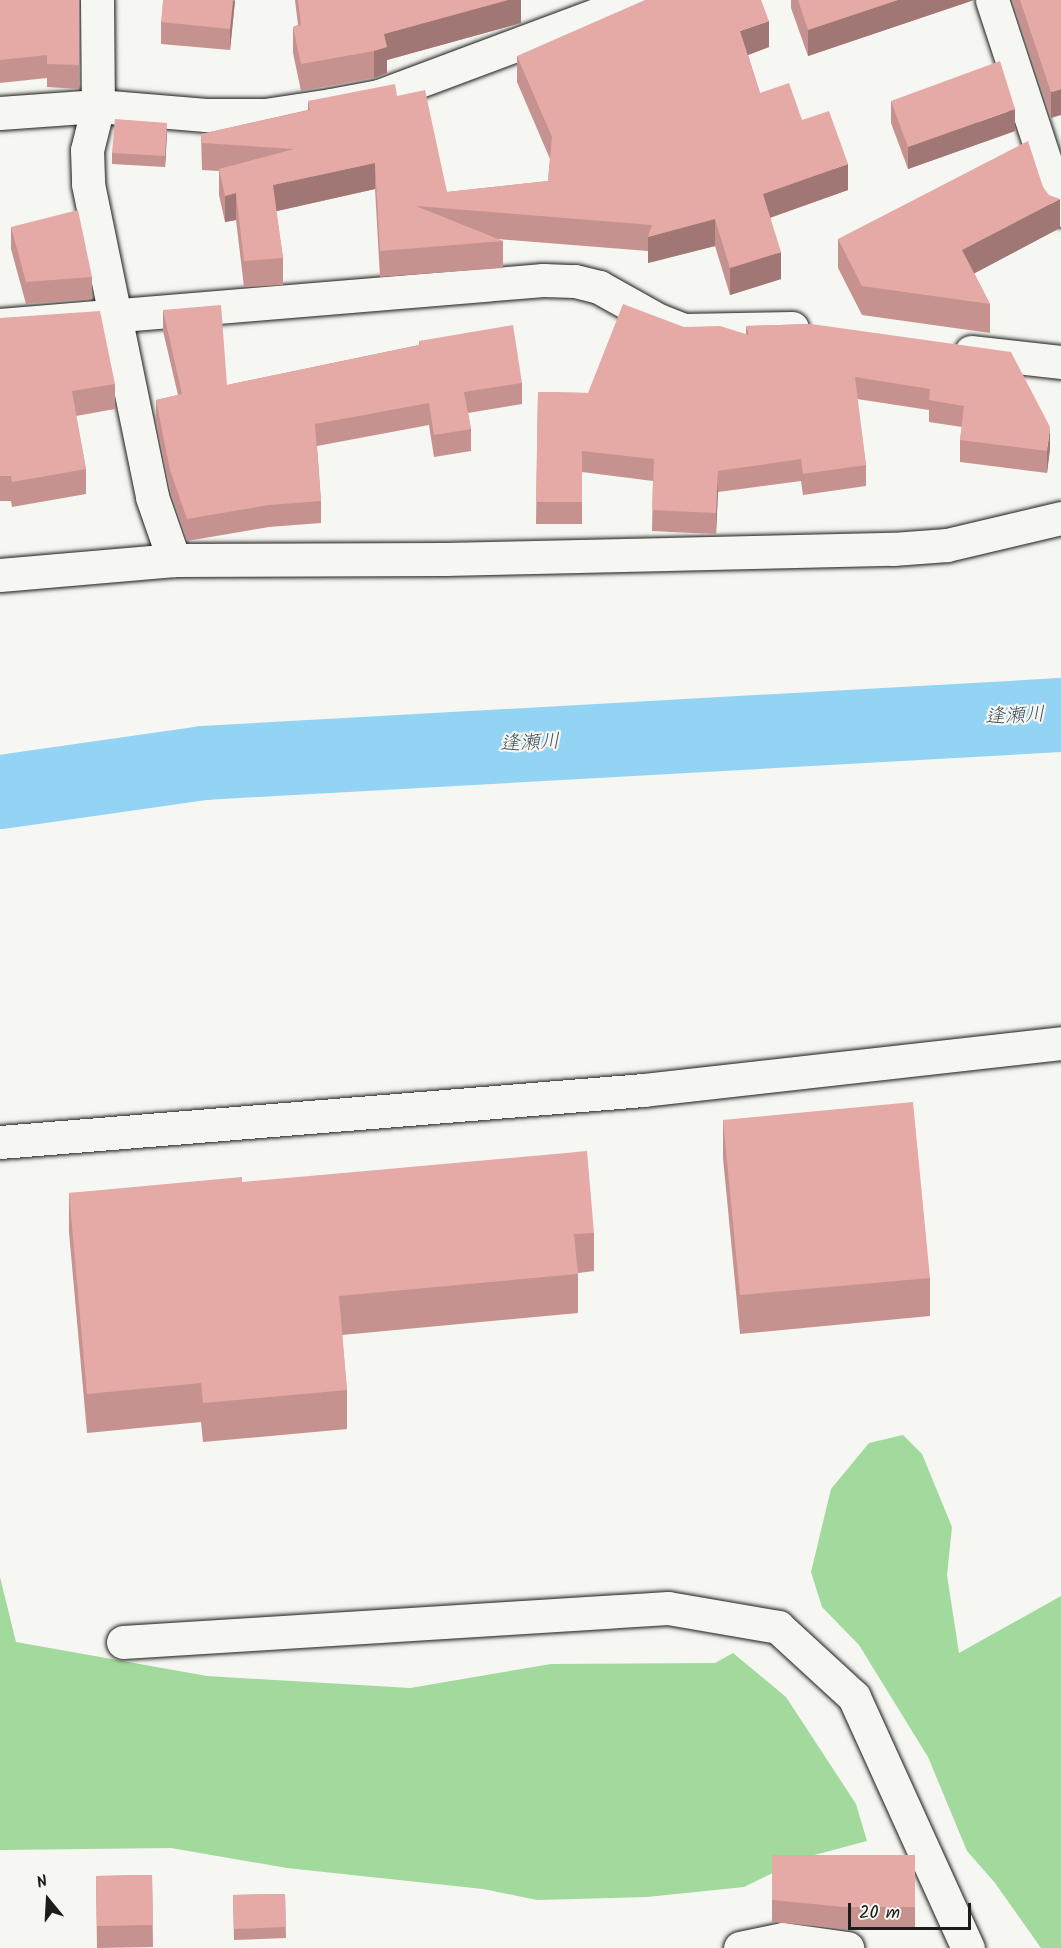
<!DOCTYPE html>
<meta charset="utf-8">
<style>
body{margin:0}
#map{position:relative;width:1061px;height:1948px;overflow:hidden;background:#f6f6f2;font-family:Kalam,"Klee One",sans-serif}
div>[style]{position:absolute}
.green>*{inset:0;background:#a2d99c}
.river>*{height:74px;margin:-37px;padding:0 37px;transform-origin:37px;border-radius:37px;background:#93d3f4}
.roads{filter:drop-shadow(0 0 2px #1c1c1c) drop-shadow(0 0 2px #1c1c1c)}
.street>*{height:33px;margin:-16.5px;padding:0 16.5px;transform-origin:16.5px;border-radius:16.5px;background:#f6f6f2}
.wall>*{inset:0;background:#c5928f}
.shaded-wall>*{inset:0;background:#a07774}
.building>*{inset:0;background:#e5aaa6}
span{translate:-50% -50%;white-space:nowrap;text-align:center;line-height:1.15;-webkit-text-stroke:4.5px #f6f6f2;paint-order:stroke}
.water-label{font-size:20px;color:#40535d;font-style:italic}
.north{position:absolute;left:18px;top:1870px;width:60px;height:60px;-webkit-text-stroke:4px #f6f6f2;paint-order:stroke;rotate:342deg;font-size:16px;font-weight:700;line-height:24px;text-align:center;color:#1c1c1c}
.north::after{content:'';display:block;margin:auto;width:21px;height:27px;background:#1c1c1c;clip-path:polygon(50% 0,100% 100%,50% 72%,0 100%)}
.scale{position:absolute;left:848px;top:1903px;width:123px;height:27px;box-sizing:border-box;border:3px solid #1c1c1c;border-top:0;padding-left:8px;font-size:18px;line-height:21px;white-space:nowrap;color:#1c1c1c;-webkit-text-stroke:4px #f6f6f2;paint-order:stroke}
</style>
<div id="map">
<div class="green">
<div style="clip-path:polygon(903px 1435px,922px 1454px,952px 1527px,947px 1575px,959px 1653px,1061px 1596px,1061px 1948px,1041px 1948px,995px 1883px,967px 1851px,928px 1757px,859px 1645px,822px 1607px,811px 1572px,831px 1489px,869px 1443px)"></div>
<div style="clip-path:polygon(0 1577px,16px 1642px,207px 1676px,410px 1688px,551px 1664px,715px 1663px,733px 1653px,786px 1697px,856px 1804px,867px 1841px,803px 1858px,744px 1887px,647px 1897px,537px 1900px,483px 1889px,287px 1868px,171px 1848px,0 1850px)"></div>
</div>
<div class="river">
<div style="left:0;top:792px;width:205px;rotate:-8.1deg"></div>
<div style="left:203px;top:763px;width:859px;rotate:-3.2deg"></div>
</div>
<div class="roads">
<div class="street">
<div style="left:97px;top:0;width:106px;rotate:89.5deg"></div>
<div style="left:98px;top:106px;width:45px;rotate:104deg"></div>
<div style="left:87px;top:150px;width:34px;rotate:88deg"></div>
<div style="left:88px;top:184px;width:319px;rotate:78.4deg"></div>
<div style="left:152px;top:497px;width:67px;rotate:70.8deg"></div>
<div style="left:992px;top:0;width:221px;rotate:71.8deg"></div>
<div style="left:0;top:113px;width:98px;rotate:-4.1deg"></div>
<div style="left:98px;top:106px;width:108px;rotate:4.8deg"></div>
<div style="left:206px;top:115px;width:59px"></div>
<div style="left:265px;top:115px;width:67px;rotate:-8.6deg"></div>
<div style="left:331px;top:105px;width:49px;rotate:-10.6deg"></div>
<div style="left:379px;top:96px;width:274px;rotate:-20.5deg"></div>
<div style="left:0;top:325px;width:545px;rotate:-4.74deg"></div>
<div style="left:543px;top:280px;width:32px;rotate:2deg"></div>
<div style="left:575px;top:281px;width:25px;rotate:14deg"></div>
<div style="left:599px;top:287px;width:68px;rotate:29.2deg"></div>
<div style="left:658px;top:320px;width:28px;rotate:21deg"></div>
<div style="left:684px;top:330px;width:108px;rotate:-1.1deg"></div>
<div style="left:971px;top:352px;width:91px;rotate:6.3deg"></div>
<div style="left:0;top:575px;width:175px;rotate:-4.9deg"></div>
<div style="left:174px;top:560px;width:271px;rotate:-0.2deg"></div>
<div style="left:445px;top:559px;width:448px;rotate:-1.3deg"></div>
<div style="left:893px;top:549px;width:54px;rotate:-4.2deg"></div>
<div style="left:947px;top:545px;width:117px;rotate:-13.3deg"></div>
<div style="left:0;top:1142px;width:645px;rotate:-4.62deg"></div>
<div style="left:643px;top:1090px;width:421px;rotate:-6.4deg"></div>
<div style="left:123px;top:1642px;width:546px;rotate:-3.57deg"></div>
<div style="left:668px;top:1608px;width:112px;rotate:9.8deg"></div>
<div style="left:778px;top:1627px;width:103px;rotate:42.6deg"></div>
<div style="left:854px;top:1697px;width:276px;rotate:65.6deg"></div>
<div style="left:740px;top:1948px;width:44px;rotate:-11.8deg"></div>
<div style="left:783px;top:1939px;width:65px;rotate:8deg"></div>
</div>
</div>
<div class="wall">
<div style="clip-path:polygon(0 0,79px 0,79px 89px,47px 87px,47px 78px,0 83px)"></div>
<div style="clip-path:polygon(235px 0,230px 50px,161px 44px,161px 22px)"></div>
<div style="clip-path:polygon(295px 0,521px 0,521px 23px,387px 60px,387px 73px,374px 78px,301px 91px,293px 53px,293px 27px,298px 25px)"></div>
<div style="clip-path:polygon(791px 0,974px 0,808px 56px,791px 8px)"></div>
<div style="clip-path:polygon(1012px 0,1061px 0,1051px 118px)"></div>
<div style="clip-path:polygon(769px 47px,748px 55px,760px 93px,802px 120px,848px 190px,770px 218px,781px 279px,730px 295px,715px 246px,648px 263px,648px 251px,497px 239px,503px 241px,503px 268px,380px 277px,375px 189px,276px 211px,283px 258px,283px 285px,244px 287px,236px 220px,225px 222px,219px 195px,219px 171px,202px 170px,201px 134px,308px 110px,308px 101px,397px 96px,447px 192px,548px 181px,550px 159px,517px 82px,517px 56px)"></div>
<div style="clip-path:polygon(891px 101px,1015px 131px,908px 169px,891px 123px)"></div>
<div style="clip-path:polygon(167px 134px,165px 167px,112px 164px,112px 153px)"></div>
<div style="clip-path:polygon(1043px 187px,1060px 228px,974px 273px,990px 304px,990px 333px,862px 315px,838px 268px,838px 239px)"></div>
<div style="clip-path:polygon(11px 227px,92px 277px,92px 299px,26px 304px,11px 249px)"></div>
<div style="clip-path:polygon(163px 310px,227px 385px,419px 345px,419px 341px,522px 383px,522px 404px,468px 413px,471px 429px,471px 451px,434px 457px,429px 425px,317px 446px,321px 501px,321px 523px,269px 527px,187px 541px,170px 492px,156px 422px,156px 400px,178px 395px,163px 331px)"></div>
<div style="clip-path:polygon(0 318px,115px 384px,115px 409px,76px 416px,86px 469px,86px 494px,12px 507px,11px 501px,0 501px)"></div>
<div style="clip-path:polygon(811px 324px,1050px 448px,1047px 473px,960px 462px,960px 440px,962px 427px,929px 422px,929px 410px,857px 399px,866px 465px,866px 486px,803px 495px,801px 481px,718px 492px,716px 534px,652px 531px,653px 481px,582px 472px,582px 524px,536px 524px,538px 392px,588px 393px,684px 327px,746px 334px,746px 326px)"></div>
<div style="clip-path:polygon(723px 1120px,930px 1278px,930px 1316px,740px 1334px,723px 1158px)"></div>
<div style="clip-path:polygon(242px 1182px,594px 1233px,594px 1271px,578px 1273px,578px 1313px,342px 1335px,347px 1390px,347px 1429px,203px 1442px,201px 1422px,87px 1433px,69px 1232px,69px 1193px)"></div>
<div style="clip-path:polygon(772px 1855px,915px 1855px,915px 1929px,844px 1929px,772px 1922px)"></div>
<div style="clip-path:polygon(152px 1875px,153px 1947px,97px 1948px,96px 1876px)"></div>
<div style="clip-path:polygon(285px 1894px,286px 1938px,234px 1940px,233px 1895px)"></div>
</div>
<div class="shaded-wall">
<div style="clip-path:polygon(233px 0,235px 1px,230px 50px,230px 29px)"></div>
<div style="clip-path:polygon(508px 0,521px 0,521px 23px,387px 60px,387px 73px,374px 78px,374px 51px,384px 34px)"></div>
<div style="clip-path:polygon(898px 0,974px 0,808px 56px,808px 30px)"></div>
<div style="clip-path:polygon(769px 21px,769px 47px,740px 58px,740px 31px)"></div>
<div style="clip-path:polygon(1061px 89px,1061px 115px,1051px 118px,1051px 92px)"></div>
<div style="clip-path:polygon(1015px 109px,1015px 131px,908px 169px,908px 147px)"></div>
<div style="clip-path:polygon(167px 123px,167px 134px,165px 167px,165px 156px)"></div>
<div style="clip-path:polygon(375px 163px,375px 189px,273px 212px,273px 185px)"></div>
<div style="clip-path:polygon(848px 164px,848px 190px,763px 220px,763px 194px)"></div>
<div style="clip-path:polygon(236px 193px,236px 220px,225px 222px,225px 196px)"></div>
<div style="clip-path:polygon(1060px 199px,1060px 228px,962px 280px,962px 250px)"></div>
<div style="clip-path:polygon(715px 219px,715px 246px,648px 263px,648px 237px)"></div>
<div style="clip-path:polygon(781px 252px,781px 279px,730px 295px,730px 268px)"></div>
<div style="clip-path:polygon(1050px 427px,1050px 448px,1047px 473px,1047px 451px)"></div>
<div style="clip-path:polygon(718px 471px,718px 492px,716px 534px,716px 513px)"></div>
</div>
<div class="building">
<div style="clip-path:polygon(0 0,79px 0,79px 65px,47px 64px,47px 55px,0 60px)"></div>
<div style="clip-path:polygon(163px 0,233px 0,230px 29px,161px 22px)"></div>
<div style="clip-path:polygon(298px 0,508px 0,384px 34px,387px 47px,374px 51px,301px 64px,293px 27px,301px 25px)"></div>
<div style="clip-path:polygon(645px 0,761px 0,769px 21px,740px 31px,760px 93px,789px 83px,802px 120px,829px 111px,848px 164px,763px 194px,781px 252px,730px 268px,715px 219px,648px 237px,652px 225px,416px 206px,503px 241px,380px 251px,375px 163px,273px 185px,283px 258px,244px 261px,236px 193px,225px 196px,219px 169px,294px 149px,202px 143px,201px 134px,310px 110px,308px 101px,395px 84px,397px 96px,425px 90px,447px 192px,548px 181px,552px 137px,517px 56px)"></div>
<div style="clip-path:polygon(798px 0,898px 0,808px 30px)"></div>
<div style="clip-path:polygon(1020px 0,1061px 0,1061px 89px,1051px 92px)"></div>
<div style="clip-path:polygon(1000px 61px,1015px 109px,908px 147px,891px 101px)"></div>
<div style="clip-path:polygon(115px 119px,167px 123px,165px 156px,112px 153px)"></div>
<div style="clip-path:polygon(1028px 141px,1043px 187px,1049px 195px,1060px 199px,962px 250px,990px 304px,862px 286px,838px 239px)"></div>
<div style="clip-path:polygon(78px 210px,92px 277px,26px 282px,11px 227px)"></div>
<div style="clip-path:polygon(623px 304px,684px 327px,720px 326px,749px 335px,746px 326px,811px 324px,1011px 352px,1050px 427px,1047px 451px,960px 440px,964px 406px,929px 400px,930px 389px,855px 377px,866px 465px,803px 474px,801px 459px,718px 471px,716px 513px,652px 510px,654px 459px,582px 451px,582px 502px,536px 502px,538px 392px,588px 393px)"></div>
<div style="clip-path:polygon(221px 305px,227px 385px,420px 345px,419px 341px,513px 325px,522px 383px,464px 392px,471px 429px,434px 435px,429px 403px,315px 424px,321px 501px,269px 505px,187px 519px,170px 470px,156px 400px,182px 394px,163px 310px)"></div>
<div style="clip-path:polygon(100px 311px,115px 384px,72px 391px,86px 469px,12px 482px,11px 476px,0 476px,0 318px)"></div>
<div style="clip-path:polygon(913px 1102px,930px 1278px,740px 1295px,723px 1120px)"></div>
<div style="clip-path:polygon(587px 1151px,594px 1233px,574px 1234px,578px 1274px,339px 1296px,347px 1390px,203px 1403px,201px 1383px,87px 1394px,69px 1193px,242px 1177px,242px 1182px)"></div>
<div style="clip-path:polygon(772px 1855px,915px 1855px,915px 1907px,844px 1907px,772px 1900px)"></div>
<div style="clip-path:polygon(152px 1875px,153px 1925px,97px 1926px,96px 1876px)"></div>
<div style="clip-path:polygon(285px 1894px,286px 1927px,234px 1929px,233px 1895px)"></div>
</div>
<div class="water-label">
<span style="left:1015px;top:717px;rotate:-3deg">逢瀬川</span>
<span style="left:530px;top:744px;rotate:-3deg">逢瀬川</span>
</div>
<div class="north">N</div>
<div class="scale">20 m</div>
</div>
